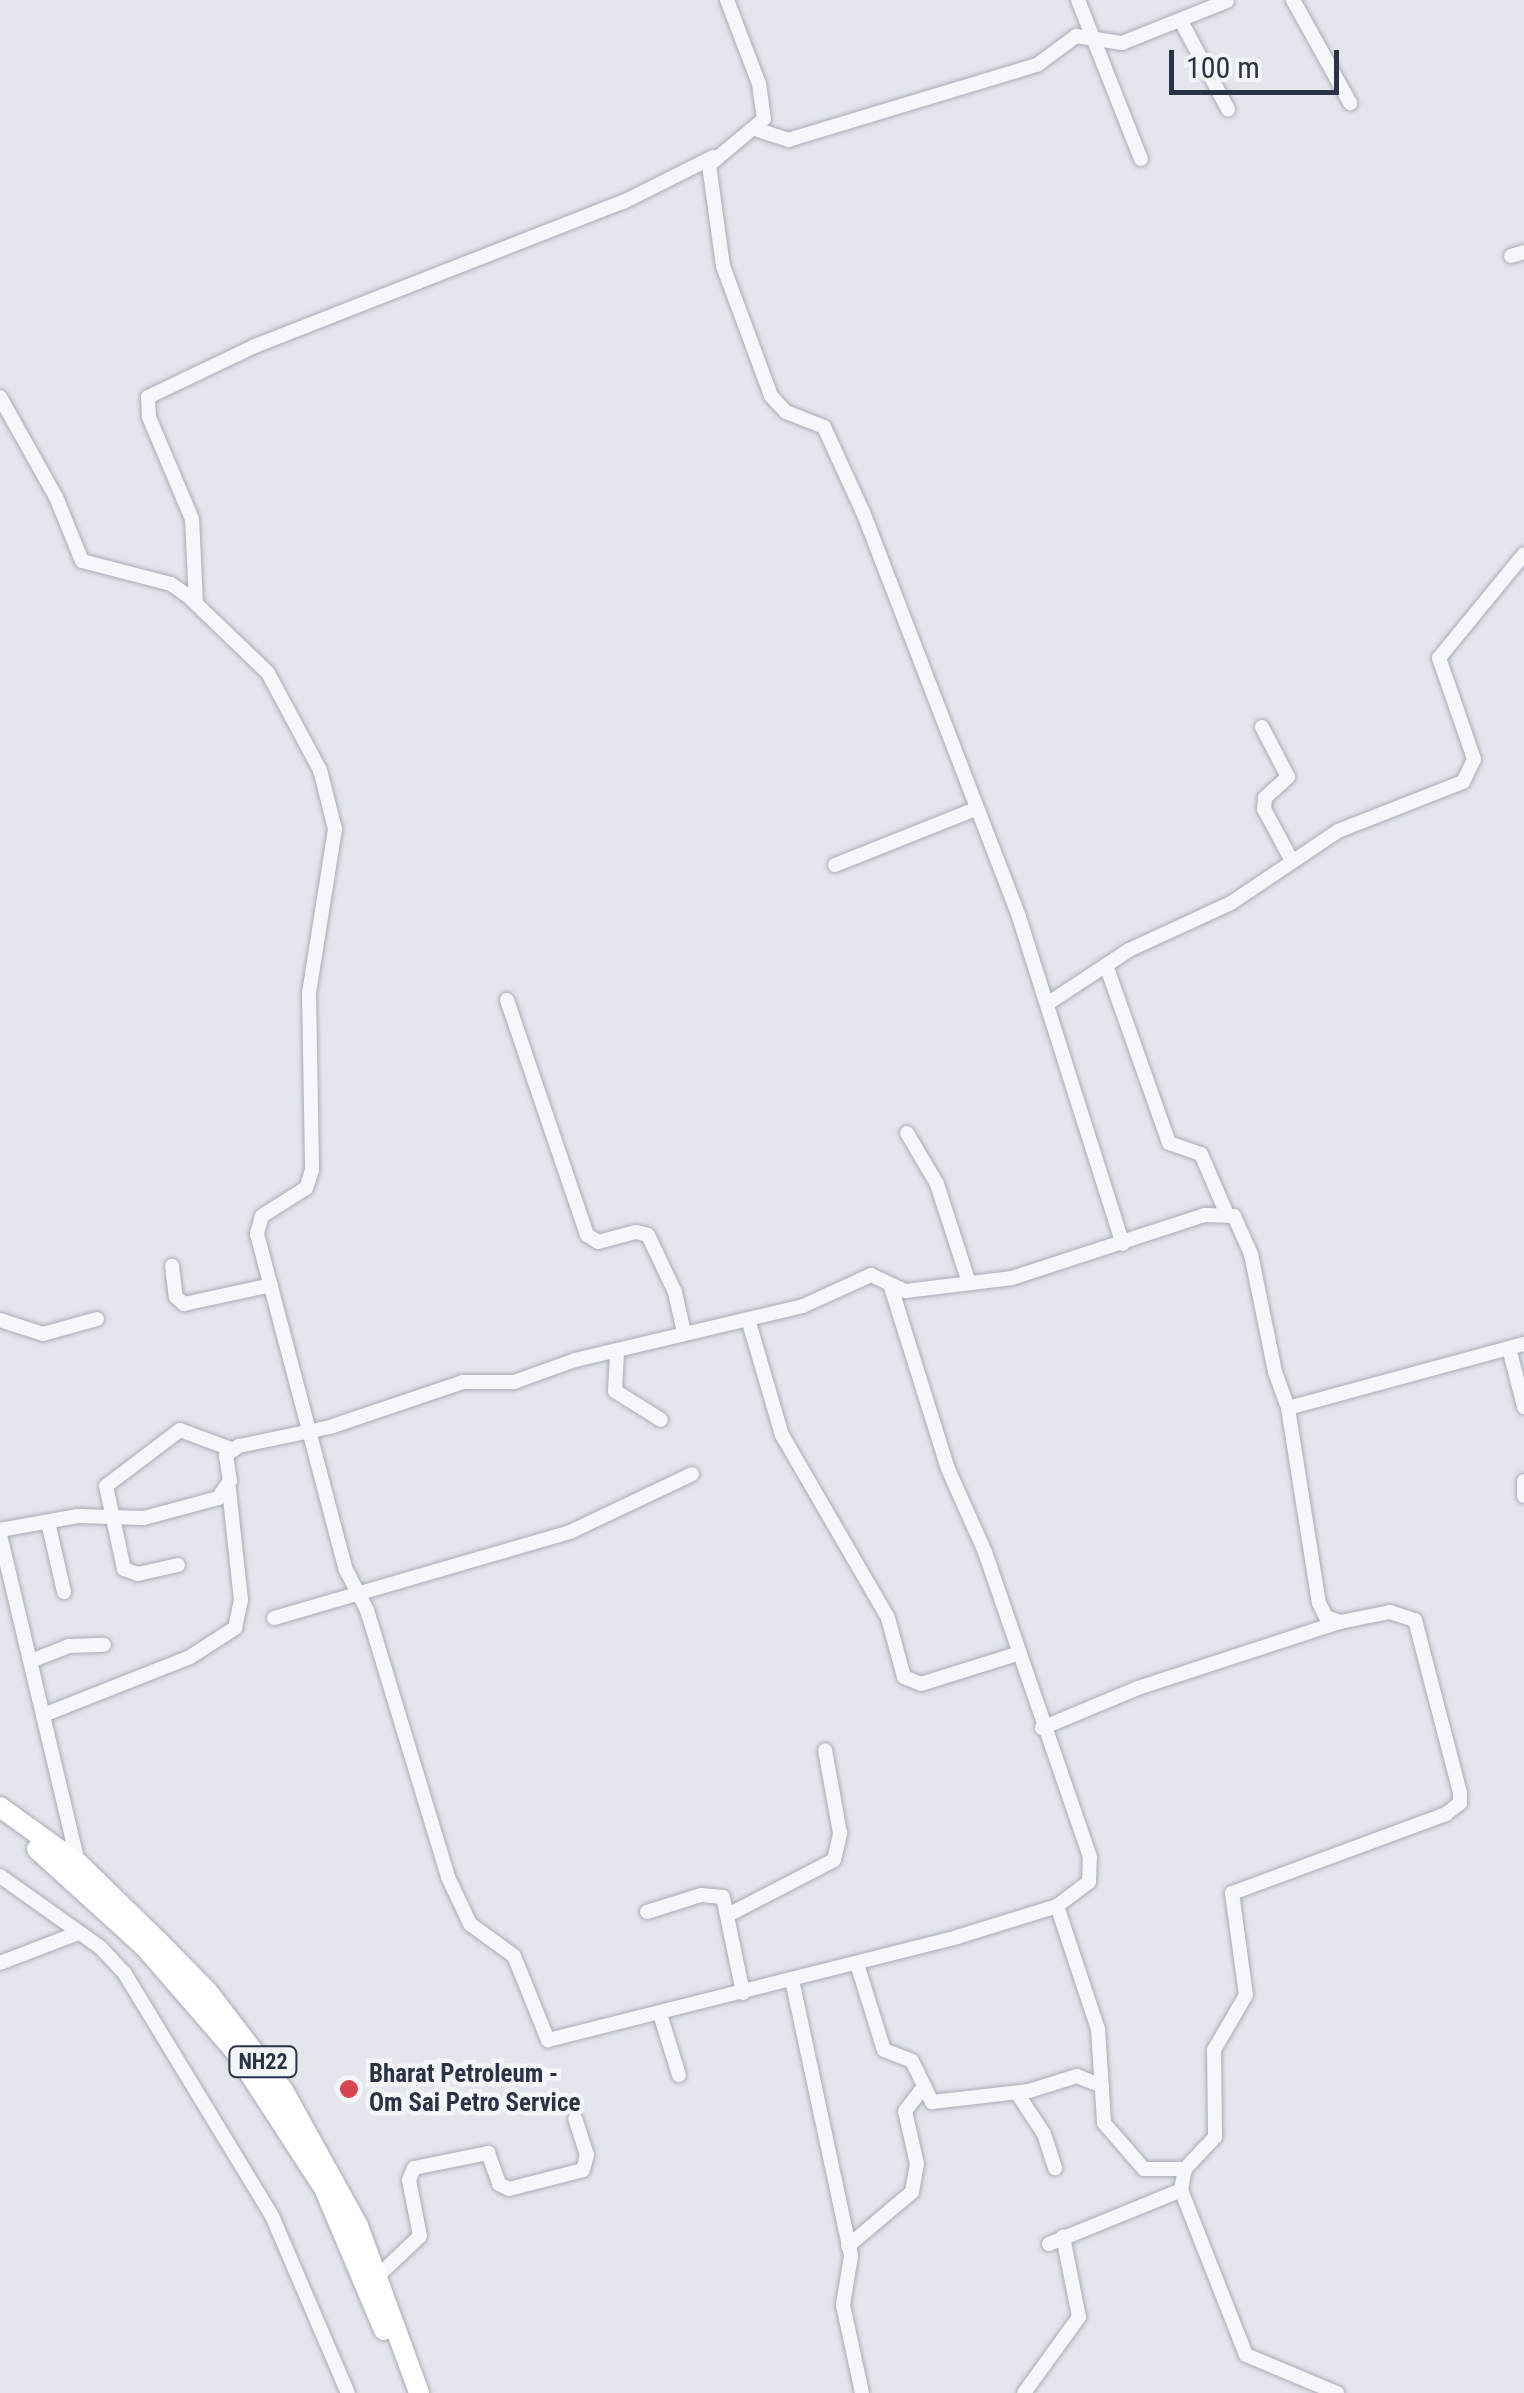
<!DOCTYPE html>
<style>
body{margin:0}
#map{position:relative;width:1524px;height:2393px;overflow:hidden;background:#e3e6ec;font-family:"Roboto Condensed",sans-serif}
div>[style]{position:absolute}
.roads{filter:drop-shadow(0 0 2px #a8acb7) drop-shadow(0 0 2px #a8acb7)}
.minor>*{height:14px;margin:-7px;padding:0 7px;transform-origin:7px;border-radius:7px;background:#f6f7f9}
.highway>*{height:20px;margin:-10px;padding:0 10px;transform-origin:10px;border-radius:10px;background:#fff}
.dots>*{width:28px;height:28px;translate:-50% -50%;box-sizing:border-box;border:5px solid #f3f5f9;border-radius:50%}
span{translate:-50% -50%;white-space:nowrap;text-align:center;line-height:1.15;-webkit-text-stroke:9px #f3f5f9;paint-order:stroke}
.shield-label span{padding:2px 8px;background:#f3f5f9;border:2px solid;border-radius:8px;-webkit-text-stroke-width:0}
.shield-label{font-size:22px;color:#2a3245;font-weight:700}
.poi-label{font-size:25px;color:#2a3245;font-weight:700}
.left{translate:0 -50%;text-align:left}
.scale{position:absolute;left:1169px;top:50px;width:170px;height:45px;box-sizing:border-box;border:5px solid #2a3245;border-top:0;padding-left:12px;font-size:30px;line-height:35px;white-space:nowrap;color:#2a3245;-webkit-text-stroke:8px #f3f5f9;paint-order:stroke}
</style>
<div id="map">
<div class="roads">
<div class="minor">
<div style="left:727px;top:0;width:90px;rotate:69.1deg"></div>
<div style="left:759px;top:84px;width:35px;rotate:82deg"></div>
<div style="left:764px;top:119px;width:72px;rotate:140.1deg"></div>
<div style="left:709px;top:165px;width:102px;rotate:82.1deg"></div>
<div style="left:723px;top:266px;width:139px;rotate:69.7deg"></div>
<div style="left:771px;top:396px;width:22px;rotate:47deg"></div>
<div style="left:786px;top:412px;width:41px;rotate:21.5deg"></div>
<div style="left:824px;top:427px;width:94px;rotate:65.4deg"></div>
<div style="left:863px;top:512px;width:434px;rotate:68.9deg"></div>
<div style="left:1019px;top:917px;width:343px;rotate:72.4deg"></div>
<div style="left:1078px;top:0;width:171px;rotate:68.4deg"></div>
<div style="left:1293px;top:0;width:118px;rotate:61deg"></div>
<div style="left:1182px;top:23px;width:98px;rotate:61.9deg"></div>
<div style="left:758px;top:130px;width:32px;rotate:18deg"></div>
<div style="left:788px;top:140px;width:260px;rotate:-16.8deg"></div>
<div style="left:1037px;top:65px;width:49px;rotate:-36.6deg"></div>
<div style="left:1076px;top:36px;width:47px;rotate:8.7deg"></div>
<div style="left:1122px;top:43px;width:113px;rotate:-21.8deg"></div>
<div style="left:1511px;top:256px;width:14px;rotate:-17deg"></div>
<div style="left:0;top:397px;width:115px;rotate:60.8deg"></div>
<div style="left:56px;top:497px;width:69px;rotate:67.9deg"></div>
<div style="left:82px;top:561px;width:92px;rotate:14.5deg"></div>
<div style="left:171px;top:584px;width:19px;rotate:35deg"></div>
<div style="left:187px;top:595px;width:112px;rotate:43.9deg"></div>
<div style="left:268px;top:673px;width:110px;rotate:61.8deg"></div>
<div style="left:320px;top:770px;width:61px;rotate:75.7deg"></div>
<div style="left:335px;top:829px;width:166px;rotate:99deg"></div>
<div style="left:309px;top:993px;width:177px;rotate:89deg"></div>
<div style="left:312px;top:1170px;width:19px;rotate:108deg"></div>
<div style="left:306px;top:1188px;width:52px;rotate:147.5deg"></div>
<div style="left:262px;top:1216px;width:19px;rotate:106deg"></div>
<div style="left:257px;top:1234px;width:345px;rotate:75.2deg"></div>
<div style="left:345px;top:1568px;width:47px;rotate:62.4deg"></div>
<div style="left:367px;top:1610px;width:279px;rotate:73.1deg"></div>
<div style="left:448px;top:1877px;width:52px;rotate:64.9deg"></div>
<div style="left:470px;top:1924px;width:54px;rotate:36deg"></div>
<div style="left:514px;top:1956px;width:91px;rotate:68deg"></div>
<div style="left:548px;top:2040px;width:422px;rotate:-14.1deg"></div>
<div style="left:957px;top:1937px;width:105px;rotate:-17.2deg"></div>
<div style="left:1057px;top:1906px;width:40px;rotate:-37deg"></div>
<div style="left:1089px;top:1882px;width:25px;rotate:-88deg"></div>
<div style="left:1090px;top:1857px;width:323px;rotate:-109deg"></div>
<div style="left:985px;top:1552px;width:91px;rotate:-114deg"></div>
<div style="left:948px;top:1469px;width:191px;rotate:-107.4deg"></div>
<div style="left:196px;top:603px;width:84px;rotate:-92.7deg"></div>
<div style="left:192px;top:519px;width:111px;rotate:-112.9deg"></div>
<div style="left:149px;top:417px;width:20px;rotate:-93deg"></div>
<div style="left:148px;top:397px;width:119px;rotate:-25.5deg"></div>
<div style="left:255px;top:346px;width:395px;rotate:-21.4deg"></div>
<div style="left:623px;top:202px;width:101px;rotate:-26.6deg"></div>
<div style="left:1262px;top:727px;width:56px;rotate:62.5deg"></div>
<div style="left:1288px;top:777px;width:31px;rotate:138deg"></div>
<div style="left:1265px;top:798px;width:11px;rotate:95deg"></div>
<div style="left:1264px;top:809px;width:59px;rotate:61.7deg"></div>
<div style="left:835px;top:865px;width:152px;rotate:-21.7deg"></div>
<div style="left:1106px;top:965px;width:189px;rotate:70.5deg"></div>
<div style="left:1169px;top:1143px;width:34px;rotate:19deg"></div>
<div style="left:1201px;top:1154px;width:63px;rotate:66.7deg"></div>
<div style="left:507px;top:1000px;width:248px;rotate:71.2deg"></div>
<div style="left:587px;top:1235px;width:13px;rotate:32deg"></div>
<div style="left:598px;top:1242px;width:39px;rotate:-15deg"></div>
<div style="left:636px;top:1232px;width:12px;rotate:14deg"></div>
<div style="left:648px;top:1235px;width:63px;rotate:64.7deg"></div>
<div style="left:675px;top:1292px;width:42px;rotate:77.6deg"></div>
<div style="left:1047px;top:1004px;width:98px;rotate:-33.4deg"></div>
<div style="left:1129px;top:950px;width:112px;rotate:-24.7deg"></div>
<div style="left:1231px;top:903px;width:129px;rotate:-33.9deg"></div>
<div style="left:1338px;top:831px;width:134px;rotate:-21.4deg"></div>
<div style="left:1463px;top:782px;width:25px;rotate:-64deg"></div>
<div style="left:1474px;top:759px;width:107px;rotate:-109.1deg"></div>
<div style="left:1439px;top:658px;width:134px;rotate:-50.7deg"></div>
<div style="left:907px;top:1133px;width:59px;rotate:59.5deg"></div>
<div style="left:937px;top:1184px;width:104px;rotate:72.1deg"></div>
<div style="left:172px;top:1266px;width:31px;rotate:83deg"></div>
<div style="left:176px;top:1297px;width:11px;rotate:41deg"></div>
<div style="left:184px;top:1304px;width:89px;rotate:-12.3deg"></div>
<div style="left:748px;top:1319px;width:121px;rotate:73.7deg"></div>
<div style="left:782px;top:1435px;width:211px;rotate:59.9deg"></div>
<div style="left:888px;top:1618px;width:61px;rotate:74.8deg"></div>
<div style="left:904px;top:1677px;width:18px;rotate:22deg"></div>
<div style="left:921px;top:1684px;width:101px;rotate:-17.4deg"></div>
<div style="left:0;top:1320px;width:45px;rotate:18deg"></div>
<div style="left:43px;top:1334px;width:56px;rotate:-15.5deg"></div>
<div style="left:1509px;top:1348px;width:61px;rotate:75.7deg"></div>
<div style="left:617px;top:1353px;width:38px;rotate:93deg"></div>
<div style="left:615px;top:1391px;width:54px;rotate:32.2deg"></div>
<div style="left:1288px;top:1408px;width:245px;rotate:-15.2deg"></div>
<div style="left:1524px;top:1481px;width:15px;rotate:90deg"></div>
<div style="left:48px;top:1522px;width:72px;rotate:77.1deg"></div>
<div style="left:0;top:1530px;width:79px;rotate:-10.2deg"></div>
<div style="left:78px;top:1516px;width:66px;rotate:1.7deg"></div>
<div style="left:144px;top:1518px;width:77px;rotate:-15.1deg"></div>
<div style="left:218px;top:1498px;width:21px;rotate:-55deg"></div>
<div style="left:230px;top:1481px;width:26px;rotate:-99deg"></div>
<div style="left:226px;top:1455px;width:16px;rotate:-35deg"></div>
<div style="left:239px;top:1446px;width:93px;rotate:-11.8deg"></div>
<div style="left:330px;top:1427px;width:140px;rotate:-18.7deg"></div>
<div style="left:463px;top:1382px;width:51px"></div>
<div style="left:514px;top:1382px;width:65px;rotate:-19.8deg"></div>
<div style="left:575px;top:1360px;width:234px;rotate:-13.3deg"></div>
<div style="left:803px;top:1306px;width:75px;rotate:-24.5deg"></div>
<div style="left:871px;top:1275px;width:38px;rotate:25deg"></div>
<div style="left:906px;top:1291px;width:107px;rotate:-7deg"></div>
<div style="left:1012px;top:1278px;width:203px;rotate:-18.1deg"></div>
<div style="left:1205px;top:1215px;width:29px;rotate:2deg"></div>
<div style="left:1234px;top:1216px;width:42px;rotate:65.9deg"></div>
<div style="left:1251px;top:1254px;width:120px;rotate:78.5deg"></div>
<div style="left:1275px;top:1372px;width:38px;rotate:70deg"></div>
<div style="left:1288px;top:1408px;width:197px;rotate:81deg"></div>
<div style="left:1319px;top:1603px;width:16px;rotate:63deg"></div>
<div style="left:1326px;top:1617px;width:15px;rotate:20deg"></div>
<div style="left:1340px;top:1622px;width:51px;rotate:-11.3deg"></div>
<div style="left:1390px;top:1612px;width:26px;rotate:18deg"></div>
<div style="left:1415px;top:1620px;width:179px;rotate:75.4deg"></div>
<div style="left:1460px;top:1793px;width:10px;rotate:90deg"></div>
<div style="left:1460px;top:1803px;width:18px;rotate:142deg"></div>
<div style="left:1446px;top:1814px;width:228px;rotate:159.7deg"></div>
<div style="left:1232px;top:1893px;width:103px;rotate:82.2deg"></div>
<div style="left:1246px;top:1995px;width:64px;rotate:120.2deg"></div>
<div style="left:1214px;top:2050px;width:87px;rotate:89.3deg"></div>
<div style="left:1215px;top:2137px;width:44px;rotate:133.2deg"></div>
<div style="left:1185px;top:2169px;width:21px;rotate:101deg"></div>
<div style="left:1181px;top:2190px;width:177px;rotate:68.5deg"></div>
<div style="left:1246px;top:2355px;width:99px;rotate:22.7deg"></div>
<div style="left:0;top:1535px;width:337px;rotate:76.6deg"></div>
<div style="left:178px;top:1565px;width:41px;rotate:167.3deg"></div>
<div style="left:138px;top:1574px;width:15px;rotate:-160deg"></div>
<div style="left:124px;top:1569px;width:85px;rotate:-102.2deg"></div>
<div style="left:106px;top:1486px;width:93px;rotate:-37.1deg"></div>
<div style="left:180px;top:1430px;width:54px;rotate:20.4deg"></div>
<div style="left:274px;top:1618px;width:308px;rotate:-16.2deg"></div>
<div style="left:570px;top:1532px;width:135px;rotate:-25.4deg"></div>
<div style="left:31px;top:1661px;width:41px;rotate:-21.5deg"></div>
<div style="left:69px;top:1646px;width:35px;rotate:-2deg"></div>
<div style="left:46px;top:1714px;width:155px;rotate:-21.6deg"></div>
<div style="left:190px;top:1657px;width:54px;rotate:-32.8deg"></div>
<div style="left:235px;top:1628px;width:29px;rotate:-78deg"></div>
<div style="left:241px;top:1600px;width:112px;rotate:-96.2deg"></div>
<div style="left:1042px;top:1728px;width:104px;rotate:-22.6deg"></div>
<div style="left:1138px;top:1688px;width:213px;rotate:-18.1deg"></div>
<div style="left:0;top:1876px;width:123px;rotate:35.4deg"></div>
<div style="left:100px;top:1947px;width:37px;rotate:47deg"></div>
<div style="left:125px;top:1974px;width:283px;rotate:58.7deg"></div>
<div style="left:272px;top:2216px;width:193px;rotate:66.8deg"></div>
<div style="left:1057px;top:1906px;width:130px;rotate:71.6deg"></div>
<div style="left:1098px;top:2029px;width:94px;rotate:86.3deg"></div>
<div style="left:1104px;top:2123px;width:61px;rotate:49deg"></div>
<div style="left:1144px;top:2169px;width:41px"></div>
<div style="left:647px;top:1912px;width:57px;rotate:-17.5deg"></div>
<div style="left:701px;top:1895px;width:22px;rotate:5deg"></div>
<div style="left:723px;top:1897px;width:98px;rotate:78.2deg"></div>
<div style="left:728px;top:1915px;width:119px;rotate:-27.4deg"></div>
<div style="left:834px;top:1860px;width:28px;rotate:-77deg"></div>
<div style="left:840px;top:1833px;width:84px;rotate:-100.2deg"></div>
<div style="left:0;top:1963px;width:84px;rotate:-21deg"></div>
<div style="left:857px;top:1964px;width:90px;rotate:72.6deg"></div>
<div style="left:884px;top:2050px;width:30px;rotate:21deg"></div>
<div style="left:912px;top:2061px;width:46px;rotate:64deg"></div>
<div style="left:932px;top:2102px;width:98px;rotate:-6.5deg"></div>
<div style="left:1029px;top:2091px;width:50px;rotate:-17.4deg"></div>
<div style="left:1077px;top:2076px;width:27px;rotate:22deg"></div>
<div style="left:792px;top:1980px;width:282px;rotate:77.9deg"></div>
<div style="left:851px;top:2256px;width:50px;rotate:99.3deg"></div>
<div style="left:843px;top:2305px;width:90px;rotate:77.8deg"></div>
<div style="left:660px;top:2014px;width:64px;rotate:72.7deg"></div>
<div style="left:1017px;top:2093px;width:49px;rotate:56.6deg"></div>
<div style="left:1044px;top:2134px;width:36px;rotate:72deg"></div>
<div style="left:1049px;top:2244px;width:143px;rotate:-22.2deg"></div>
<div style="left:848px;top:2246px;width:84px;rotate:-40.2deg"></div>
<div style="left:912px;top:2192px;width:28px;rotate:-80deg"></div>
<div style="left:917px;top:2164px;width:54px;rotate:-102.8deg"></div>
<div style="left:905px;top:2111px;width:29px;rotate:-52deg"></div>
<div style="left:380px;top:2274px;width:55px;rotate:-43.5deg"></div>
<div style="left:420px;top:2236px;width:57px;rotate:-101.1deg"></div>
<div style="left:409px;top:2180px;width:13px;rotate:-67deg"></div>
<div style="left:414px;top:2168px;width:76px;rotate:-11.5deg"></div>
<div style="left:488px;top:2153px;width:33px;rotate:70deg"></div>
<div style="left:499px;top:2184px;width:11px;rotate:27deg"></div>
<div style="left:509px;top:2189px;width:76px;rotate:-14.4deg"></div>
<div style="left:583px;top:2170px;width:16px;rotate:-75deg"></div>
<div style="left:587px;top:2155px;width:38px;rotate:-108deg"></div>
<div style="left:1024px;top:2393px;width:94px;rotate:-54.1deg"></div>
<div style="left:1079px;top:2317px;width:82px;rotate:-101.3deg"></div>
</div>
<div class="highway">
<div style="left:0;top:1807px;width:96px;rotate:35.7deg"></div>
<div style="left:78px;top:1863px;width:113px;rotate:44.3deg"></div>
<div style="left:159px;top:1942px;width:70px;rotate:45.6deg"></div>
<div style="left:208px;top:1992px;width:123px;rotate:52.6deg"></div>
<div style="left:283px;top:2090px;width:155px;rotate:61.1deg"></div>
<div style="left:358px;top:2226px;width:178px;rotate:69.9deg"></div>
<div style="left:37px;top:1849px;width:144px;rotate:42.2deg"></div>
<div style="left:144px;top:1946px;width:139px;rotate:49.1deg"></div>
<div style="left:235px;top:2051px;width:163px;rotate:57deg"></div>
<div style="left:324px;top:2188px;width:154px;rotate:67.1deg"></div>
</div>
</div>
<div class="dots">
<div style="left:349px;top:2089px;background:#d44451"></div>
</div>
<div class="shield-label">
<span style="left:263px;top:2062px">NH22</span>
</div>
<div class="poi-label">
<span class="left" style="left:369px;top:2089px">Bharat Petroleum -<br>Om Sai Petro Service</span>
</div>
<div class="scale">100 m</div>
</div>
